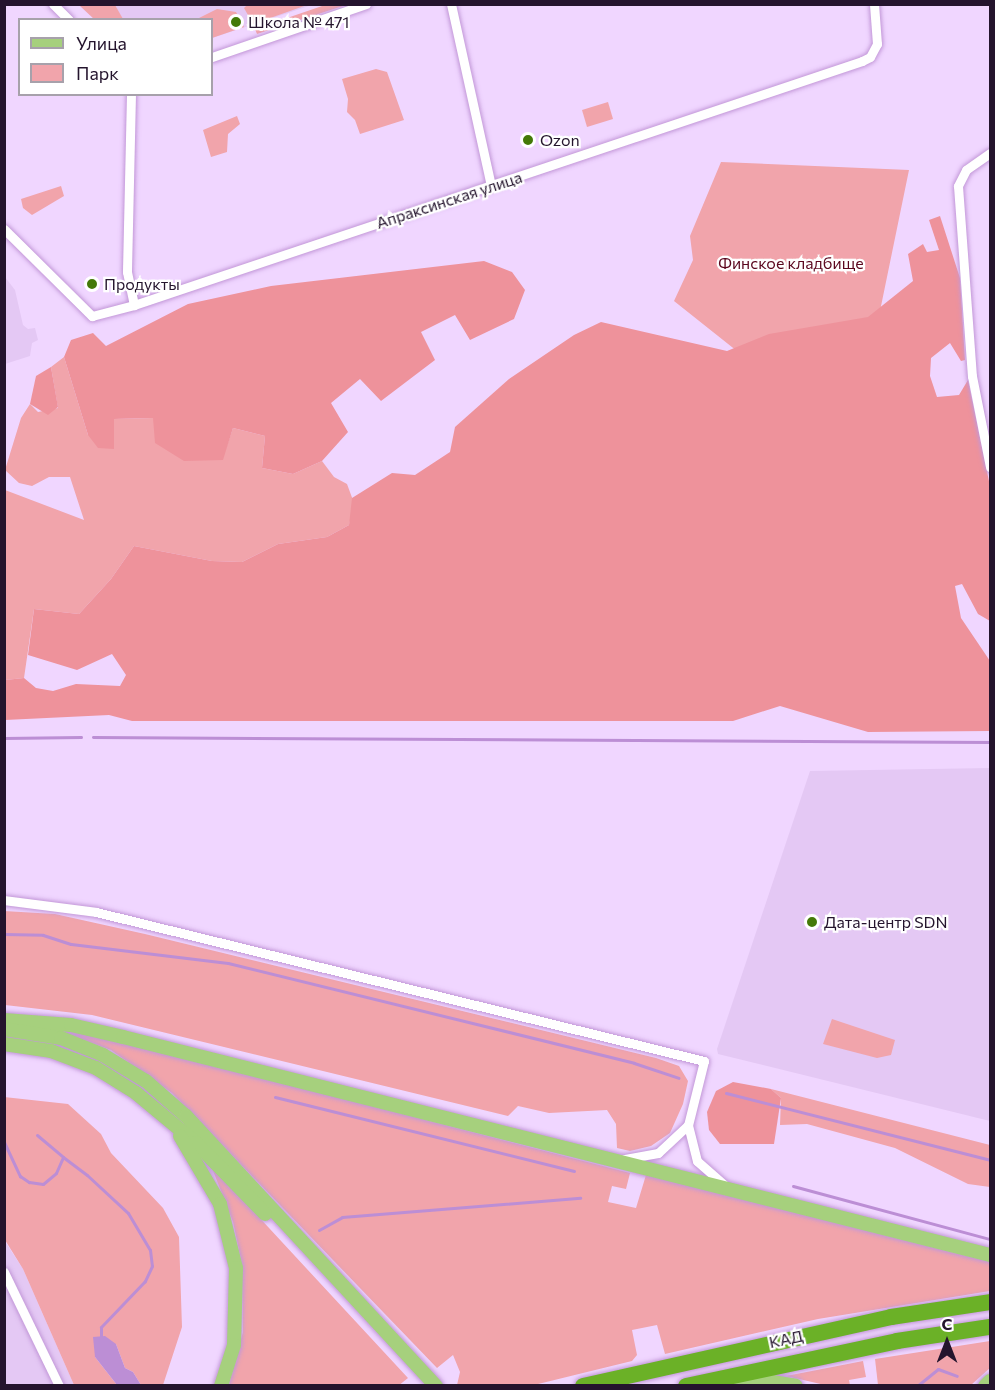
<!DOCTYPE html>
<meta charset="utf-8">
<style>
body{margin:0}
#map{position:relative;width:995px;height:1390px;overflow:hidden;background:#f0d6ff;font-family:Commissioner,sans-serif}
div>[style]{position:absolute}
.built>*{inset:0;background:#e4c8f4}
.green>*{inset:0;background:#f1a4ab}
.forest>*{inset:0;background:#ee929b}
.water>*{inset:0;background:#bc8ed5}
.stream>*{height:3px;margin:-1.5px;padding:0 1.5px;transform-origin:1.5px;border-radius:1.5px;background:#bc8ed5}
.roads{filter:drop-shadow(0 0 2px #c297d8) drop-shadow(0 0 2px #c297d8)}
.street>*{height:9px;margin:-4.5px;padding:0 4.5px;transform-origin:4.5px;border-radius:4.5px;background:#fff}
.primary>*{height:14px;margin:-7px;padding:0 7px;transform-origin:7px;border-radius:7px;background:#a6d07d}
.highway>*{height:16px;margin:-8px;padding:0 8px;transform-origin:8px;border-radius:8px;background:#6bb127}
.dots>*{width:16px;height:16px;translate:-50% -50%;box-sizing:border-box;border:3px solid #fff;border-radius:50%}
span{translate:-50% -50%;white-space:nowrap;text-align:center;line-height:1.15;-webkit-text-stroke:4.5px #fff;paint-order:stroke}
.poi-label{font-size:16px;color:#24142d}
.left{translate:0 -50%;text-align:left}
.street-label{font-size:16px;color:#24142d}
.park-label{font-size:16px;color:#5b071e}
.frame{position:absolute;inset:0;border:6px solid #24142d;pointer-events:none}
.legend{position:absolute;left:18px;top:18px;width:195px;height:78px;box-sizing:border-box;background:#fff;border:2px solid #a7a1ab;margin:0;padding:8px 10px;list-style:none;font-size:18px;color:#24142d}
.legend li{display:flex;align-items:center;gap:12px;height:30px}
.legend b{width:30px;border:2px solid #a7a1ab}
.north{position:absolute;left:917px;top:1312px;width:60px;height:60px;-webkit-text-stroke:4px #fff;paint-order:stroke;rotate:0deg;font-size:16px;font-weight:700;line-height:24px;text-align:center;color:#24142d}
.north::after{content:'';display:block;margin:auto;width:21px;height:27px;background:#24142d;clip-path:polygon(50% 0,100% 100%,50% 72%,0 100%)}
</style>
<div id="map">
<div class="built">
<div style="clip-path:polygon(79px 5px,312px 5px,212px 38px,212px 20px,94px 19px)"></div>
<div style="clip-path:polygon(5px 277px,15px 290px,23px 325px,28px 329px,35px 328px,38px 340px,32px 343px,30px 356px,5px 364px)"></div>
<div style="clip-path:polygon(990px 768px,990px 1121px,718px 1054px,717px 1049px,810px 771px)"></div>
<div style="clip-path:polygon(4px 1240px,23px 1269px,74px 1385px,5px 1385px)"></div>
</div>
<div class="green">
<div style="clip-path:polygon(79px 5px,115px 5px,123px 19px,94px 19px)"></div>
<div style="clip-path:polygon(247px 5px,247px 4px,307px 5px,253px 24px,244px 8px)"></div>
<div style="clip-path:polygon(325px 5px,346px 5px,257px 34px,255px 29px)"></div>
<div style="clip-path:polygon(217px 9px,236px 12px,244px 27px,212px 38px,212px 20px,197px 19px)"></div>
<div style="clip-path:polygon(376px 69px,387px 72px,404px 120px,360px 134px,355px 120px,347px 112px,348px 99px,342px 79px)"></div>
<div style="clip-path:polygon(608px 102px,613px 119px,587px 127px,582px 110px)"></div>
<div style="clip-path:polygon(237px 116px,240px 124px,228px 134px,227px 152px,211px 157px,203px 130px)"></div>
<div style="clip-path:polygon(721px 162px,909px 170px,865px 384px,752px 363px,674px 301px,693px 260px,690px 236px)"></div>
<div style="clip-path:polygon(61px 186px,64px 196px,32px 215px,23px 208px,21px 199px)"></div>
<div style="clip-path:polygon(64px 357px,88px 435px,114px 419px,153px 418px,222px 460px,233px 428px,265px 436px,262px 468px,293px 474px,322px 461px,334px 477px,347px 484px,354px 503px,349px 525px,327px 537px,278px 544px,242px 562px,212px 561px,134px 546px,111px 579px,79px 614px,34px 609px,24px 678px,5px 680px,5px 490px,84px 520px,70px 477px,49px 477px,32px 486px,19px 483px,5px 470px,21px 418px,30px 404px,38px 412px,58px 408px,51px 367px)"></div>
<div style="clip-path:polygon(4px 911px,55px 914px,145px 934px,656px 1058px,679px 1066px,688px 1081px,683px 1104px,670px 1133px,651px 1146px,630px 1151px,617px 1148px,616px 1124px,607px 1110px,549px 1113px,518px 1106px,508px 1116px,92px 1015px,5px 1005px)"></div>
<div style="clip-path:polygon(832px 1019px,895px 1040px,891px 1055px,877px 1058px,823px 1044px)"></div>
<div style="clip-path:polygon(49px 1027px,101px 1036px,630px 1173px,626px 1189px,612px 1186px,608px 1202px,636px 1208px,646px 1175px,990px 1262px,990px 1291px,818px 1319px,665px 1354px,657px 1325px,632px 1330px,637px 1355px,632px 1361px,534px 1385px,457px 1385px,460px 1372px,453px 1355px,437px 1368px,172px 1093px,111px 1050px)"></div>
<div style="clip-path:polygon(771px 1089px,990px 1145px,990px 1187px,968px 1184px,895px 1148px,807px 1124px,780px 1125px,781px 1098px)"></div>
<div style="clip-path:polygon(4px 1097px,68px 1104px,101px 1134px,111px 1153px,163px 1208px,179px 1237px,182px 1327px,163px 1385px,141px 1385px,133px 1372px,125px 1368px,116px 1344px,95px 1357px,117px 1385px,74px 1385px,23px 1269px,5px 1240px)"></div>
<div style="clip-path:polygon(212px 1168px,218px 1173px,408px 1378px,398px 1386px,229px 1385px,243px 1332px,242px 1264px,233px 1222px)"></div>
<div style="clip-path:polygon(990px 1341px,990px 1368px,971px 1385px,878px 1385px,875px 1359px)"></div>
<div style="clip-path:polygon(863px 1361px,866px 1377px,849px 1380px,850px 1385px,825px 1385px,786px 1376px)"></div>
</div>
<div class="forest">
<div style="clip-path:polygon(940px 216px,960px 278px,965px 360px,961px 361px,950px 343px,931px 358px,930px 376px,937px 397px,959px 395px,968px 380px,990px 486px,990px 621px,978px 614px,962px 584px,955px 586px,961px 618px,990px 661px,990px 731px,868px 732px,780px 706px,733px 721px,132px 721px,109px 715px,5px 720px,5px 680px,24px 678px,36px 688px,53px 691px,76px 684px,120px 686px,126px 675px,112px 654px,77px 670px,28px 655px,34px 609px,79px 614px,111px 579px,134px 546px,212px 561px,242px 562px,278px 544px,327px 537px,349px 525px,352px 498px,392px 473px,415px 475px,450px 452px,455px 427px,509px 379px,574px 335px,601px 322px,727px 351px,769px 334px,868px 317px,913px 281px,908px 254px,923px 244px,927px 252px,939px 250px,929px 220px)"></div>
<div style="clip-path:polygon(484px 261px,512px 272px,525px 290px,514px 319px,470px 340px,455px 315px,421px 332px,435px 360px,381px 401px,360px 379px,331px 403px,348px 432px,322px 461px,293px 474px,262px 468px,265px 436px,233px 428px,223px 460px,184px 461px,155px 443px,153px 418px,114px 419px,114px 449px,98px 448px,88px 435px,64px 357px,71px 340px,93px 333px,106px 346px,188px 304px,271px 286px)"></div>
<div style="clip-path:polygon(51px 367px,58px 407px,48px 415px,30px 404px,36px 376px)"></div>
<div style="clip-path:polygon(733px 1082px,771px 1089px,781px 1098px,774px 1144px,720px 1144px,709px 1130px,707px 1112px,716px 1091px)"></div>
</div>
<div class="water">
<div style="clip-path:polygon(105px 1336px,116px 1344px,125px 1368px,133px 1372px,141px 1385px,117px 1385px,95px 1357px,93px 1337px)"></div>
</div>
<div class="stream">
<div style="left:93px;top:737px;width:897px;rotate:0.32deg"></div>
<div style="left:4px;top:738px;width:77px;rotate:-0.7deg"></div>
<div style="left:4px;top:934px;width:39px;rotate:1deg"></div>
<div style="left:43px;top:935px;width:29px;rotate:18deg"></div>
<div style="left:71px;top:944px;width:158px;rotate:6.9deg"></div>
<div style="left:228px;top:963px;width:418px;rotate:13.8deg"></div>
<div style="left:634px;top:1063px;width:47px;rotate:18.4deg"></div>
<div style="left:726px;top:1093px;width:272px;rotate:14.2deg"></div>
<div style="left:275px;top:1097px;width:308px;rotate:13.9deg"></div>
<div style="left:37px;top:1135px;width:34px;rotate:40deg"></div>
<div style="left:4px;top:1142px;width:38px;rotate:65deg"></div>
<div style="left:20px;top:1176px;width:11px;rotate:34deg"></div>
<div style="left:29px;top:1182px;width:14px;rotate:8deg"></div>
<div style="left:43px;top:1184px;width:17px;rotate:-40deg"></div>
<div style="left:56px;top:1173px;width:17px;rotate:-66deg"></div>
<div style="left:63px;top:1157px;width:30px;rotate:37deg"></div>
<div style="left:87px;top:1175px;width:56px;rotate:42.8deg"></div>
<div style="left:128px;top:1213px;width:43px;rotate:59.3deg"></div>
<div style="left:150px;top:1250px;width:16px;rotate:83deg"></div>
<div style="left:152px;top:1266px;width:17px;rotate:115deg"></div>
<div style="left:145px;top:1281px;width:64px;rotate:133.7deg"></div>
<div style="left:101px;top:1327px;width:10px;rotate:90deg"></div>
<div style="left:793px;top:1186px;width:204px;rotate:15.1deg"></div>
<div style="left:319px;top:1230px;width:26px;rotate:-29deg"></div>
<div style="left:342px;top:1217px;width:239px;rotate:-4.6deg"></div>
<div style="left:917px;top:1386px;width:27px;rotate:-39deg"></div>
<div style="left:938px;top:1369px;width:20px;rotate:20deg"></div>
</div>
<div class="roads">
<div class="street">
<div style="left:53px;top:4px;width:23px;rotate:45deg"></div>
<div style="left:451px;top:4px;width:186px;rotate:77.6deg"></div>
<div style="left:212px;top:57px;width:163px;rotate:-19deg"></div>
<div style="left:131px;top:94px;width:178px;rotate:91.3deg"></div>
<div style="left:127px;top:272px;width:34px;rotate:78deg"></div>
<div style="left:990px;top:153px;width:29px;rotate:145deg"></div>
<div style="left:966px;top:170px;width:18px;rotate:117deg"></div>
<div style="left:958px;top:186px;width:191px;rotate:85.8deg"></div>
<div style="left:972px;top:376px;width:93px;rotate:78.8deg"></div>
<div style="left:4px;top:229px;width:124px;rotate:44.7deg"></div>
<div style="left:92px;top:316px;width:43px;rotate:-14.7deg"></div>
<div style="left:134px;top:305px;width:768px;rotate:-18.53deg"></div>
<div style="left:862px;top:61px;width:9px;rotate:-27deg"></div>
<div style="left:870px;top:57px;width:15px;rotate:-62deg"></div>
<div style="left:877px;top:44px;width:40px;rotate:-94.3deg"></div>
<div style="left:4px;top:900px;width:93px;rotate:7.4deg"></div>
<div style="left:96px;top:912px;width:626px;rotate:13.77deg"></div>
<div style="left:704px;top:1061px;width:66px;rotate:104deg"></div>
<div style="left:688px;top:1125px;width:41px;rotate:137deg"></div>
<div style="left:658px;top:1153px;width:35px;rotate:170deg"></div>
<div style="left:688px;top:1125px;width:37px;rotate:76deg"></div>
<div style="left:697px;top:1161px;width:37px;rotate:41deg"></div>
<div style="left:4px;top:1272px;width:127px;rotate:64.2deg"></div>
</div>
<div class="primary">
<div style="left:4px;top:1020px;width:67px;rotate:4.3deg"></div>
<div style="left:71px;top:1025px;width:53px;rotate:13deg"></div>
<div style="left:123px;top:1037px;width:894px;rotate:14.11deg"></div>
<div style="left:4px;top:1029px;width:58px;rotate:9deg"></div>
<div style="left:61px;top:1038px;width:45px;rotate:22deg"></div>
<div style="left:103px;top:1055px;width:50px;rotate:31.2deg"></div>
<div style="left:146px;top:1081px;width:53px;rotate:41.2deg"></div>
<div style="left:186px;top:1116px;width:368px;rotate:47.2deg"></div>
<div style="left:4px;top:1044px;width:48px;rotate:8.5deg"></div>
<div style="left:51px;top:1051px;width:48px;rotate:20.7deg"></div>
<div style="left:96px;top:1068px;width:47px;rotate:32deg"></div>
<div style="left:136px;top:1093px;width:78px;rotate:39.8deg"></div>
<div style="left:196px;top:1143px;width:99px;rotate:45.8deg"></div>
<div style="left:180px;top:1136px;width:79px;rotate:59.5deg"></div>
<div style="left:220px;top:1204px;width:66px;rotate:76deg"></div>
<div style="left:236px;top:1268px;width:77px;rotate:91.5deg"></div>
<div style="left:234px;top:1345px;width:43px;rotate:107.6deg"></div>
<div style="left:718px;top:1385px;width:54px;rotate:-3.2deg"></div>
<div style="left:772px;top:1382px;width:24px;rotate:9deg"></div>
<div style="left:985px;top:1386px;width:7px;rotate:-45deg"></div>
</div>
<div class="highway">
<div style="left:583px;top:1386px;width:316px;rotate:-12.6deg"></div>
<div style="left:891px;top:1317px;width:100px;rotate:-8.6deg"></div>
<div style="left:686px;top:1386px;width:216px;rotate:-12deg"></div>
<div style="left:897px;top:1341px;width:94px;rotate:-8.6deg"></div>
</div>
</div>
<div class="dots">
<div style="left:236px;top:22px;background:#447908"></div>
<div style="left:528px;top:140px;background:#447908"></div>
<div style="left:92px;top:284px;background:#447908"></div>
<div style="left:812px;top:922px;background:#447908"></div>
</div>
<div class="poi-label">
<span class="left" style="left:248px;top:22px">Школа № 471</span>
<span class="left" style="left:540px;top:140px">Ozon</span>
<span class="left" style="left:104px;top:284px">Продукты</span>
<span class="left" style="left:824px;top:922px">Дата-центр SDN</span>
</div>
<div class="street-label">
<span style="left:449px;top:200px;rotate:-18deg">Апраксинская улица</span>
<span style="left:786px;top:1339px;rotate:-12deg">КАД</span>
</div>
<div class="park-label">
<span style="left:791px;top:263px">Финское кладбище</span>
</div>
<div class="frame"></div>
<ul class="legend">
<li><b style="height:8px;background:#a6d07d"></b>Улица</li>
<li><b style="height:16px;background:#f1a4ab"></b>Парк</li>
</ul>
<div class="north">С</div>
</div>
